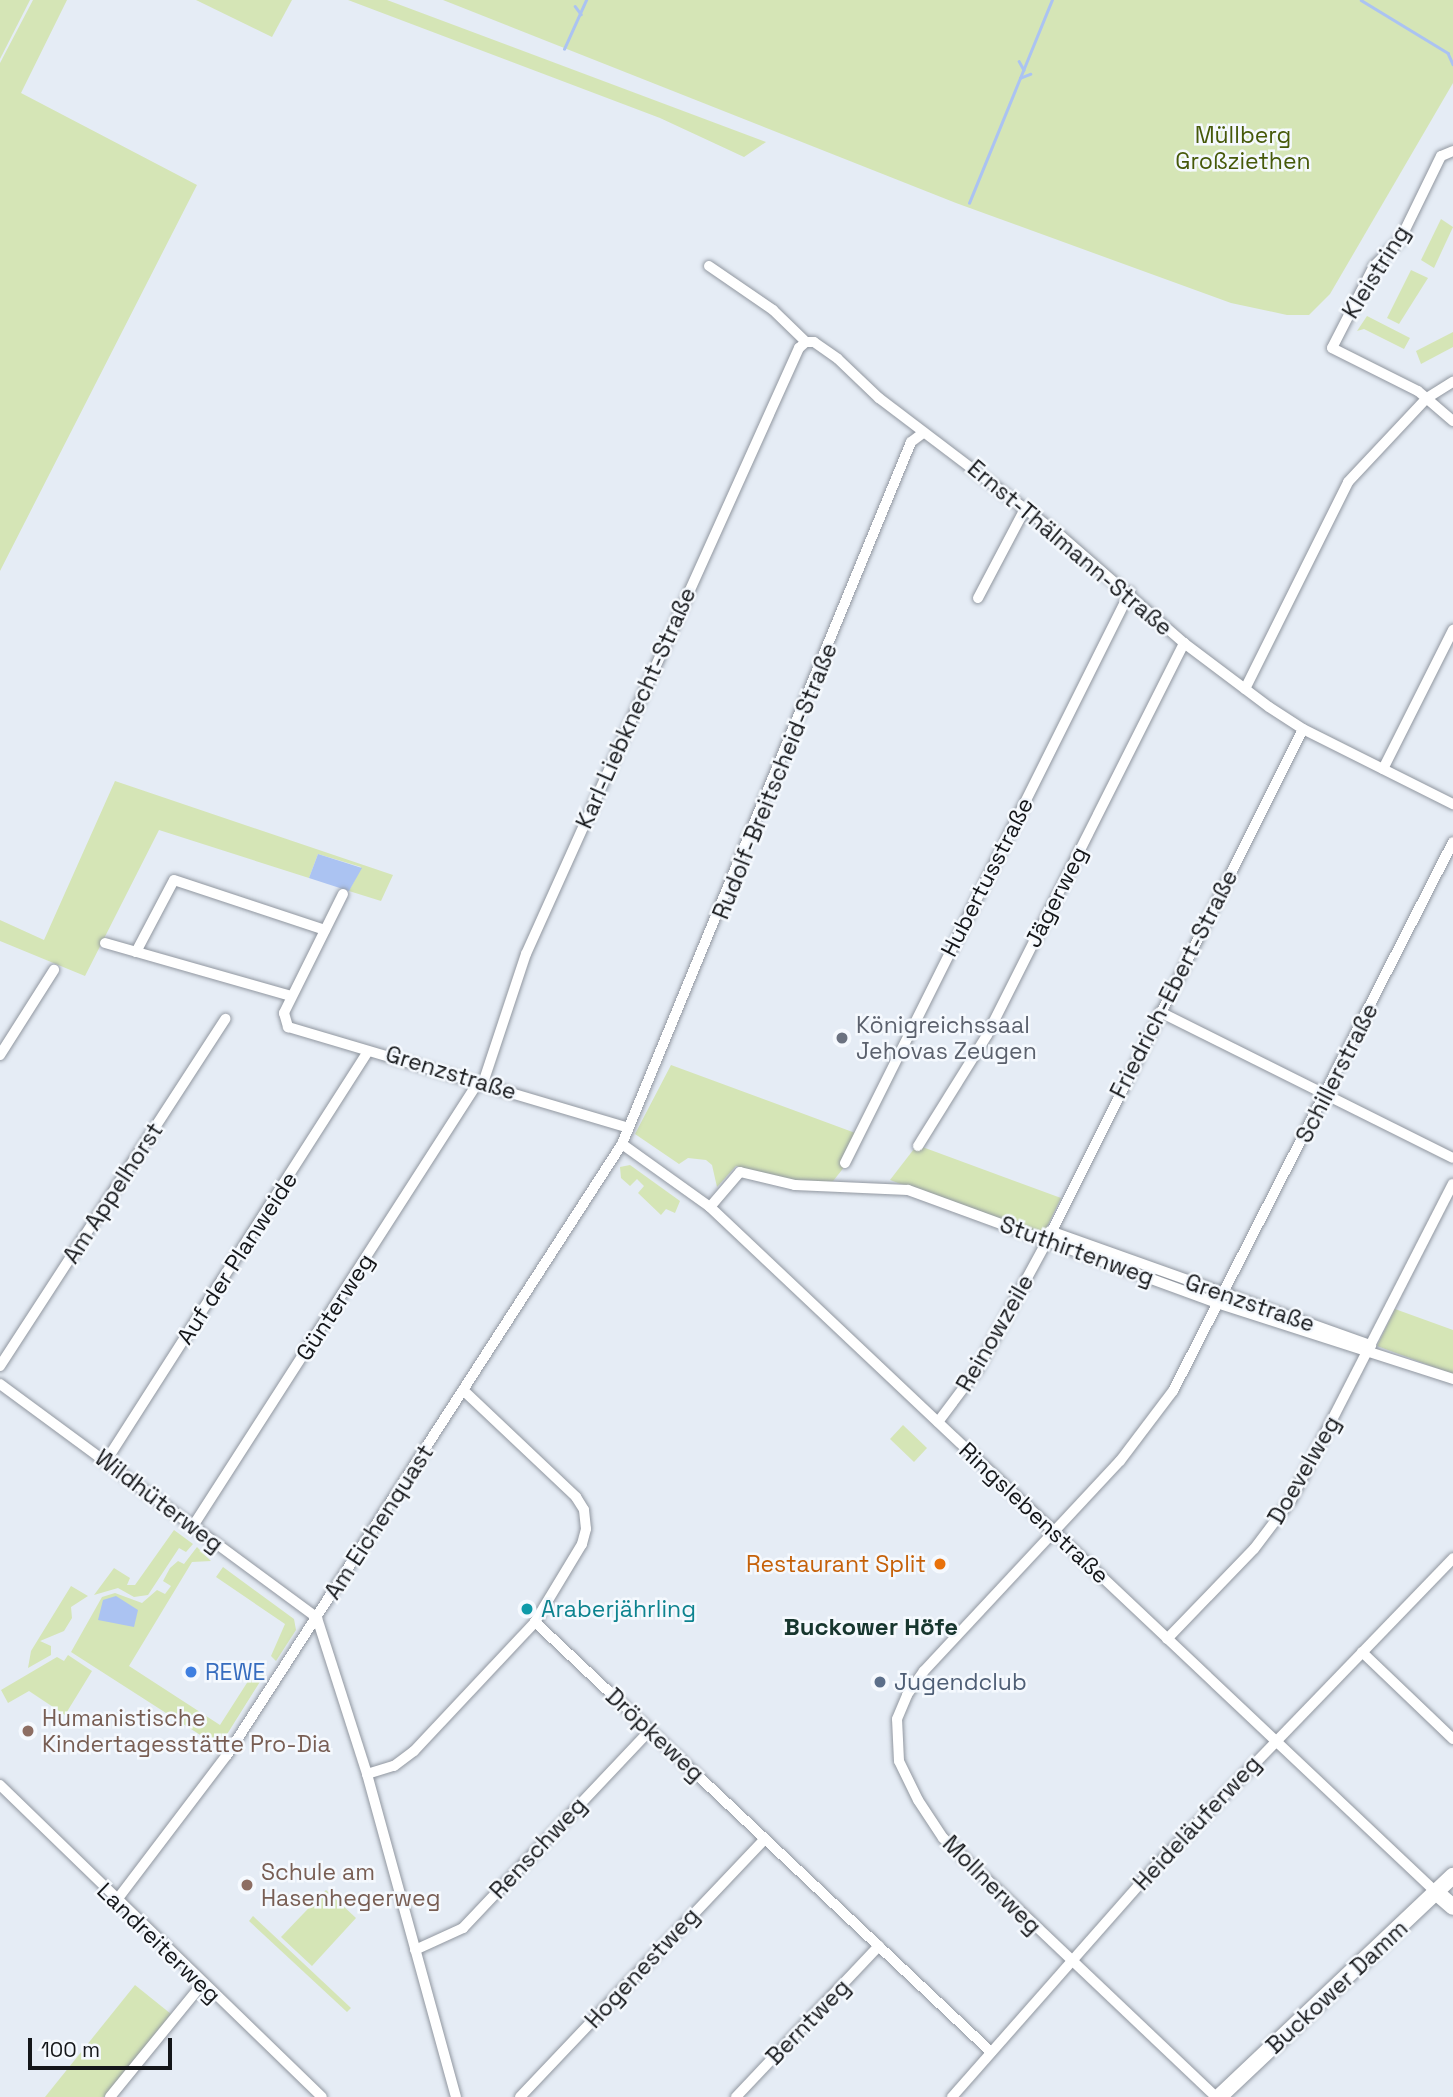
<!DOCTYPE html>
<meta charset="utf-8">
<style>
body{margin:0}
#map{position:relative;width:1453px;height:2097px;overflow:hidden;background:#e5ecf5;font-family:"Space Grotesk",sans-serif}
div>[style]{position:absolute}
.green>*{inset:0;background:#d5e5b6}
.water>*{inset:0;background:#abc3f2}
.stream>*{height:2.5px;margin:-1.25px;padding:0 1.25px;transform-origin:1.25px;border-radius:1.25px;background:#abc3f2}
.roads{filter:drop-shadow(0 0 2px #9197a0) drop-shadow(0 0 2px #9197a0)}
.street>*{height:10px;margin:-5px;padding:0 5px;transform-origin:5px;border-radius:5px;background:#fff}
.secondary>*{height:16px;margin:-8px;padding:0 8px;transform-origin:8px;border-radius:8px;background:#fff}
.dots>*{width:19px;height:19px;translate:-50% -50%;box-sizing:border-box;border:4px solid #f5f9fe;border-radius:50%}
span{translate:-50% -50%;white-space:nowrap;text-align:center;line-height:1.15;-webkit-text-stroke:5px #f5f9fe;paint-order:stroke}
.park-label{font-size:23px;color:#465909}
.street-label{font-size:23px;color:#141619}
.worship-label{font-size:23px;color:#5b616d}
.left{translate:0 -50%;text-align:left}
.food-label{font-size:23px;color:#c56008}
.right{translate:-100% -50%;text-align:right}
.culture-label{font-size:23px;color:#0d838f}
.shop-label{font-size:23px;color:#366cbe}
.service-label{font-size:23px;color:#4e5e75}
.education-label{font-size:23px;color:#785e54}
.neighbourhood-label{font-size:24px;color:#17362e;font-weight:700}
.scale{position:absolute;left:28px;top:2038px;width:144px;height:32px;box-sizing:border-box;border:4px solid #141619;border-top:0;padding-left:9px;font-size:21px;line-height:24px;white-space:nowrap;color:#141619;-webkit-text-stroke:5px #f5f9fe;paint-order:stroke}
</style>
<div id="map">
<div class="green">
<div style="clip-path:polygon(0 0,30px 0,0 59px)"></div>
<div style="clip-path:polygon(33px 0,67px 0,21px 93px,197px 185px,0 571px,0 63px)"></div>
<div style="clip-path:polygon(196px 0,292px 0,272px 37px)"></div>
<div style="clip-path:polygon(348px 0,387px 0,766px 142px,744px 157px,660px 118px)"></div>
<div style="clip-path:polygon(443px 0,1453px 0,1453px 83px,1330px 294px,1309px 315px,1287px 315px,1231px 303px,956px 203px)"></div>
<div style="clip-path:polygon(1441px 219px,1453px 227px,1434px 268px,1421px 260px)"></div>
<div style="clip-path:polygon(1411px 270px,1428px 278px,1399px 324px,1387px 318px)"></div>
<div style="clip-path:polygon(1367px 316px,1410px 338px,1404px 349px,1364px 329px,1357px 331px)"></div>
<div style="clip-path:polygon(1453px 332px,1453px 347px,1421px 364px,1416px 351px)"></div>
<div style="clip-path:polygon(115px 781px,393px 875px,381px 901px,349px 891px,361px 867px,318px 854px,309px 878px,159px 830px,85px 976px,0 941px,0 920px,44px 940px)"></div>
<div style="clip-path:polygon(671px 1065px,858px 1134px,845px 1166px,830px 1185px,800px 1184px,736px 1166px,717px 1187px,712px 1165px,706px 1160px,688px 1158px,679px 1164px,635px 1134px)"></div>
<div style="clip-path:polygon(917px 1145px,1061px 1198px,1044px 1233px,1041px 1236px,890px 1180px)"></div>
<div style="clip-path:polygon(630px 1165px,680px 1201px,675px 1213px,666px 1209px,661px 1215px,638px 1193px,644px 1186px,637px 1179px,630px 1186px,621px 1178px,620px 1167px)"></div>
<div style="clip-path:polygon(1395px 1309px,1453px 1330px,1453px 1374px,1377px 1346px)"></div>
<div style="clip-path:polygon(903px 1425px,927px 1448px,914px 1462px,890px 1439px)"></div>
<div style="clip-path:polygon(174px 1530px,193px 1544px,186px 1552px,179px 1548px,148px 1595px,134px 1597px,118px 1588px,94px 1595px,114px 1568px,130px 1578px,127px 1585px,135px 1585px)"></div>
<div style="clip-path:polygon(197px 1547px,211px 1561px,192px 1562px,129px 1666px,220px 1725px,252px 1675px,266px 1672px,219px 1747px,71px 1652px,102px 1597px,115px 1593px,142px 1603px,157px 1590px,165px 1594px,171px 1586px,163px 1581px,170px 1568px,178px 1561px,184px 1564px)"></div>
<div style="clip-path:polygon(223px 1567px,294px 1619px,296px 1630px,276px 1661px,271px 1656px,285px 1624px,216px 1577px)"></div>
<div style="clip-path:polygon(71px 1586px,88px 1596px,71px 1607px,72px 1618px,64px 1631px,40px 1641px,51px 1646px,51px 1655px,28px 1668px,31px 1651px)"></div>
<div style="clip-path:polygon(68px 1655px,92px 1671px,65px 1715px,29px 1691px,8px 1703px,1px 1690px,57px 1657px,64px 1661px)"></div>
<div style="clip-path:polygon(326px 1890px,356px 1918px,312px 1966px,281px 1937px)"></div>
<div style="clip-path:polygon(253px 1916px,351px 2008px,347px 2012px,249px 1921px)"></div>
<div style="clip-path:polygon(135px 1985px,171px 2014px,104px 2097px,45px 2097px)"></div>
</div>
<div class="water">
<div style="clip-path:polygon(318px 854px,362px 868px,349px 891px,309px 878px)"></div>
<div style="clip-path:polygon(116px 1596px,138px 1610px,134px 1627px,98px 1620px,103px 1600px)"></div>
</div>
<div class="stream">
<div style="left:1361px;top:0;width:102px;rotate:31.3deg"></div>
<div style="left:1448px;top:53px;width:12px;rotate:66deg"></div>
<div style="left:575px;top:6px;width:10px;rotate:53deg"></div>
<div style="left:564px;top:49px;width:54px;rotate:-65.8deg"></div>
<div style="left:1019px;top:61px;width:10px;rotate:61deg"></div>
<div style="left:1020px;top:78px;width:11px;rotate:-22deg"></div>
<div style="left:969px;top:203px;width:219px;rotate:-67.8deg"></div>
</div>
<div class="roads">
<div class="street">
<div style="left:1453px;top:151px;width:13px;rotate:157deg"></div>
<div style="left:1441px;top:156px;width:93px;rotate:116deg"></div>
<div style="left:1400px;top:240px;width:37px;rotate:135deg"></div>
<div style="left:1374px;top:266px;width:92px;rotate:117.1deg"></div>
<div style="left:1332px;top:348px;width:96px;rotate:26.6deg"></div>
<div style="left:1418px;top:391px;width:46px;rotate:40.6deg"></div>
<div style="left:709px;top:266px;width:78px;rotate:34.5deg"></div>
<div style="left:773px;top:310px;width:46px;rotate:44.1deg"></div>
<div style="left:806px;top:342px;width:8px"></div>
<div style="left:814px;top:342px;width:29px;rotate:35deg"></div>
<div style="left:838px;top:359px;width:57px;rotate:43.6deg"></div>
<div style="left:879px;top:398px;width:228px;rotate:37.2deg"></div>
<div style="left:1061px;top:536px;width:163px;rotate:41deg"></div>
<div style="left:1184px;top:643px;width:106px;rotate:37deg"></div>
<div style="left:1269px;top:707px;width:40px;rotate:32.9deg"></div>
<div style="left:1303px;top:729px;width:168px;rotate:26.6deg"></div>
<div style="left:978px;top:598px;width:101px;rotate:-62.2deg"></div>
<div style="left:1245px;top:689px;width:231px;rotate:-63.5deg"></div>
<div style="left:1348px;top:482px;width:115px;rotate:-46.8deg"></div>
<div style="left:1427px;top:398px;width:31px;rotate:-32deg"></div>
<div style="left:1383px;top:769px;width:156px;rotate:-63.3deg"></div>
<div style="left:343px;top:894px;width:133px;rotate:116.4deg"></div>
<div style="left:284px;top:1013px;width:15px;rotate:74deg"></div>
<div style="left:288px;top:1027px;width:355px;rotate:16.5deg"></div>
<div style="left:105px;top:943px;width:193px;rotate:15.9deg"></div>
<div style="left:136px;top:952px;width:81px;rotate:-62.2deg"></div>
<div style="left:174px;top:880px;width:159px;rotate:18.3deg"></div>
<div style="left:1160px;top:1012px;width:327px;rotate:26.5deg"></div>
<div style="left:0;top:1055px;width:101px;rotate:-57.6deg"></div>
<div style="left:483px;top:1083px;width:136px;rotate:-71.6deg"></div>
<div style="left:526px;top:954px;width:665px;rotate:-65.75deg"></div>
<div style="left:799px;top:348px;width:9px;rotate:-41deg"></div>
<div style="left:622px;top:1144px;width:108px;rotate:35.6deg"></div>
<div style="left:710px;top:1207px;width:1000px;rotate:43.34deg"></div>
<div style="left:918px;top:1146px;width:131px;rotate:-58.1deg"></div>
<div style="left:987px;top:1035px;width:439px;rotate:-63.3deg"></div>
<div style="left:845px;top:1163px;width:638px;rotate:-63.48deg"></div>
<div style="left:710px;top:1207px;width:46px;rotate:-49.4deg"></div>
<div style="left:740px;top:1172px;width:57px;rotate:13.3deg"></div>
<div style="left:795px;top:1185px;width:113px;rotate:2.5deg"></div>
<div style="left:908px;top:1190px;width:332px;rotate:20.1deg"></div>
<div style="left:1220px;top:1304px;width:245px;rotate:17.8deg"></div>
<div style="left:1050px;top:1231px;width:341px;rotate:19.6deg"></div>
<div style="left:0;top:1366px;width:414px;rotate:-57deg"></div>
<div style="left:0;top:1384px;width:394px;rotate:36.4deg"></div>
<div style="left:317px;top:1618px;width:164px;rotate:72.2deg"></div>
<div style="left:367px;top:1774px;width:335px;rotate:74.6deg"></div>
<div style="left:463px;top:1390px;width:156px;rotate:43.4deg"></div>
<div style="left:576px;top:1497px;width:15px;rotate:58deg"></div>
<div style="left:584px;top:1510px;width:19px;rotate:84deg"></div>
<div style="left:586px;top:1529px;width:16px;rotate:105deg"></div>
<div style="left:582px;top:1544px;width:91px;rotate:121.1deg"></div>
<div style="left:535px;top:1622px;width:627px;rotate:43.32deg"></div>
<div style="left:938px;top:1422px;width:65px;rotate:-53.1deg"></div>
<div style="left:977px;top:1370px;width:147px;rotate:-61.5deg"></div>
<div style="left:1047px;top:1241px;width:572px;rotate:-63.43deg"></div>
<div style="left:106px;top:1461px;width:483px;rotate:-57.4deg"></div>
<div style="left:193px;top:1526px;width:522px;rotate:-57.28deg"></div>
<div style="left:1167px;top:1639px;width:125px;rotate:-46deg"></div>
<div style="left:1254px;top:1549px;width:61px;rotate:-52.9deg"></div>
<div style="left:1291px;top:1500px;width:355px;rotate:-62.9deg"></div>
<div style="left:1362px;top:1652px;width:126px;rotate:43.7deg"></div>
<div style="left:367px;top:1774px;width:28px;rotate:-17deg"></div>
<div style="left:394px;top:1766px;width:25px;rotate:-37deg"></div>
<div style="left:414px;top:1751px;width:177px;rotate:-46.8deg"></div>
<div style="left:0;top:1785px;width:448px;rotate:44.1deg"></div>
<div style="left:116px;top:1901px;width:183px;rotate:-52.8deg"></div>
<div style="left:227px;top:1755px;width:728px;rotate:-57.12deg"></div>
<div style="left:622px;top:1144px;width:759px;rotate:-67.62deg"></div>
<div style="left:911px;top:442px;width:15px;rotate:-37deg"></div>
<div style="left:415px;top:1950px;width:53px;rotate:-24.6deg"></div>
<div style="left:463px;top:1928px;width:272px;rotate:-46.6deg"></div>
<div style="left:110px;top:2097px;width:146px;rotate:-50.8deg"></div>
<div style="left:520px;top:2097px;width:356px;rotate:-46.5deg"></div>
<div style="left:736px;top:2097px;width:208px;rotate:-46.6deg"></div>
<div style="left:952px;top:2097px;width:308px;rotate:-48.6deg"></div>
<div style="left:1156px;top:1866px;width:428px;rotate:-46deg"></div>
<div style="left:1216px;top:2097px;width:376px;rotate:-136.5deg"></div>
<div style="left:943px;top:1838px;width:45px;rotate:-123.3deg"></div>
<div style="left:918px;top:1800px;width:43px;rotate:-116deg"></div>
<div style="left:899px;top:1761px;width:42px;rotate:-92.7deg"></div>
<div style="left:897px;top:1719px;width:26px;rotate:-67deg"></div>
<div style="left:907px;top:1695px;width:29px;rotate:-55deg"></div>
<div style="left:924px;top:1671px;width:287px;rotate:-47deg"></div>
<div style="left:1120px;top:1461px;width:88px;rotate:-52.9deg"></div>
<div style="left:1173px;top:1391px;width:616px;rotate:-62.98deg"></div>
</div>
<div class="secondary">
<div style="left:1437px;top:1893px;width:21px;rotate:41deg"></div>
<div style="left:1219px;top:2097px;width:322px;rotate:-43.4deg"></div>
</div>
</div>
<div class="dots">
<div style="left:842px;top:1038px;background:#6b7280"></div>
<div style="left:940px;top:1564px;background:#e8710a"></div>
<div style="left:527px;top:1609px;background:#0f9aa8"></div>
<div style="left:191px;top:1672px;background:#3f7fe0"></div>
<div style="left:880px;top:1682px;background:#5c6f8a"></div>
<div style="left:28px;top:1731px;background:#8d6e63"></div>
<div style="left:247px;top:1885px;background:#8d6e63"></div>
</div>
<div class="park-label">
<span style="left:1243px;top:148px">Müllberg<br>Großziethen</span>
</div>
<div class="street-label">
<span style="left:1376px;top:272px;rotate:-58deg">Kleistring</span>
<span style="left:1070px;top:548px;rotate:40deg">Ernst-Thälmann-Straße</span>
<span style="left:636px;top:708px;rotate:-66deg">Karl-Liebknecht-Straße</span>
<span style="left:775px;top:781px;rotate:-68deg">Rudolf-Breitscheid-Straße</span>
<span style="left:987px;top:877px;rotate:-63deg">Hubertusstraße</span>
<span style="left:1056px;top:897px;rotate:-63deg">Jägerweg</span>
<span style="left:1174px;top:984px;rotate:-63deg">Friedrich-Ebert-Straße</span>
<span style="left:451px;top:1073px;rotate:17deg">Grenzstraße</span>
<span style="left:1337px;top:1073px;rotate:-63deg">Schillerstraße</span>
<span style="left:113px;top:1193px;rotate:-57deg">Am Appelhorst</span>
<span style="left:1077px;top:1251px;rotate:20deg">Stuthirtenweg</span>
<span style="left:237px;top:1258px;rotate:-57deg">Auf der Planweide</span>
<span style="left:1250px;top:1303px;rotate:19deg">Grenzstraße</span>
<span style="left:335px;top:1307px;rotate:-57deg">Günterweg</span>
<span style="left:995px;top:1333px;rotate:-60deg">Reinowzeile</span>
<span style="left:1304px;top:1470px;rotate:-60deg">Doevelweg</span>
<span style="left:159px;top:1501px;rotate:37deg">Wildhüterweg</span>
<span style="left:1034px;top:1513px;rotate:43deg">Ringslebenstraße</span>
<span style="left:379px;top:1522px;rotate:-57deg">Am Eichenquast</span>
<span style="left:655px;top:1735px;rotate:43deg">Dröpkeweg</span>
<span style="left:1197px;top:1823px;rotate:-47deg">Heideläuferweg</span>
<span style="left:538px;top:1848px;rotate:-47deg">Renschweg</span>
<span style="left:992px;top:1885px;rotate:45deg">Mollnerweg</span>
<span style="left:159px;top:1943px;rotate:44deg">Landreiterweg</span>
<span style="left:642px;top:1968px;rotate:-47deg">Hogenestweg</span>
<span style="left:1337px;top:1987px;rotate:-43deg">Buckower Damm</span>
<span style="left:808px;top:2022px;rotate:-46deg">Berntweg</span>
</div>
<div class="worship-label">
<span class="left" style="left:856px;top:1038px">Königreichssaal<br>Jehovas Zeugen</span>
</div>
<div class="food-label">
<span class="right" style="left:926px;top:1564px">Restaurant Split</span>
</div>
<div class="culture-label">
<span class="left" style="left:541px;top:1609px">Araberjährling</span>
</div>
<div class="shop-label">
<span class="left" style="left:205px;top:1672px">REWE</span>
</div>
<div class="service-label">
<span class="left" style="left:894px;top:1682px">Jugendclub</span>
</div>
<div class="education-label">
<span class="left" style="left:42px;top:1731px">Humanistische<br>Kindertagesstätte Pro-Dia</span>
<span class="left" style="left:261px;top:1885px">Schule am<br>Hasenhegerweg</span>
</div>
<div class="neighbourhood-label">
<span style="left:871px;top:1627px">Buckower Höfe</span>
</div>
<div class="scale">100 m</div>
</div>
